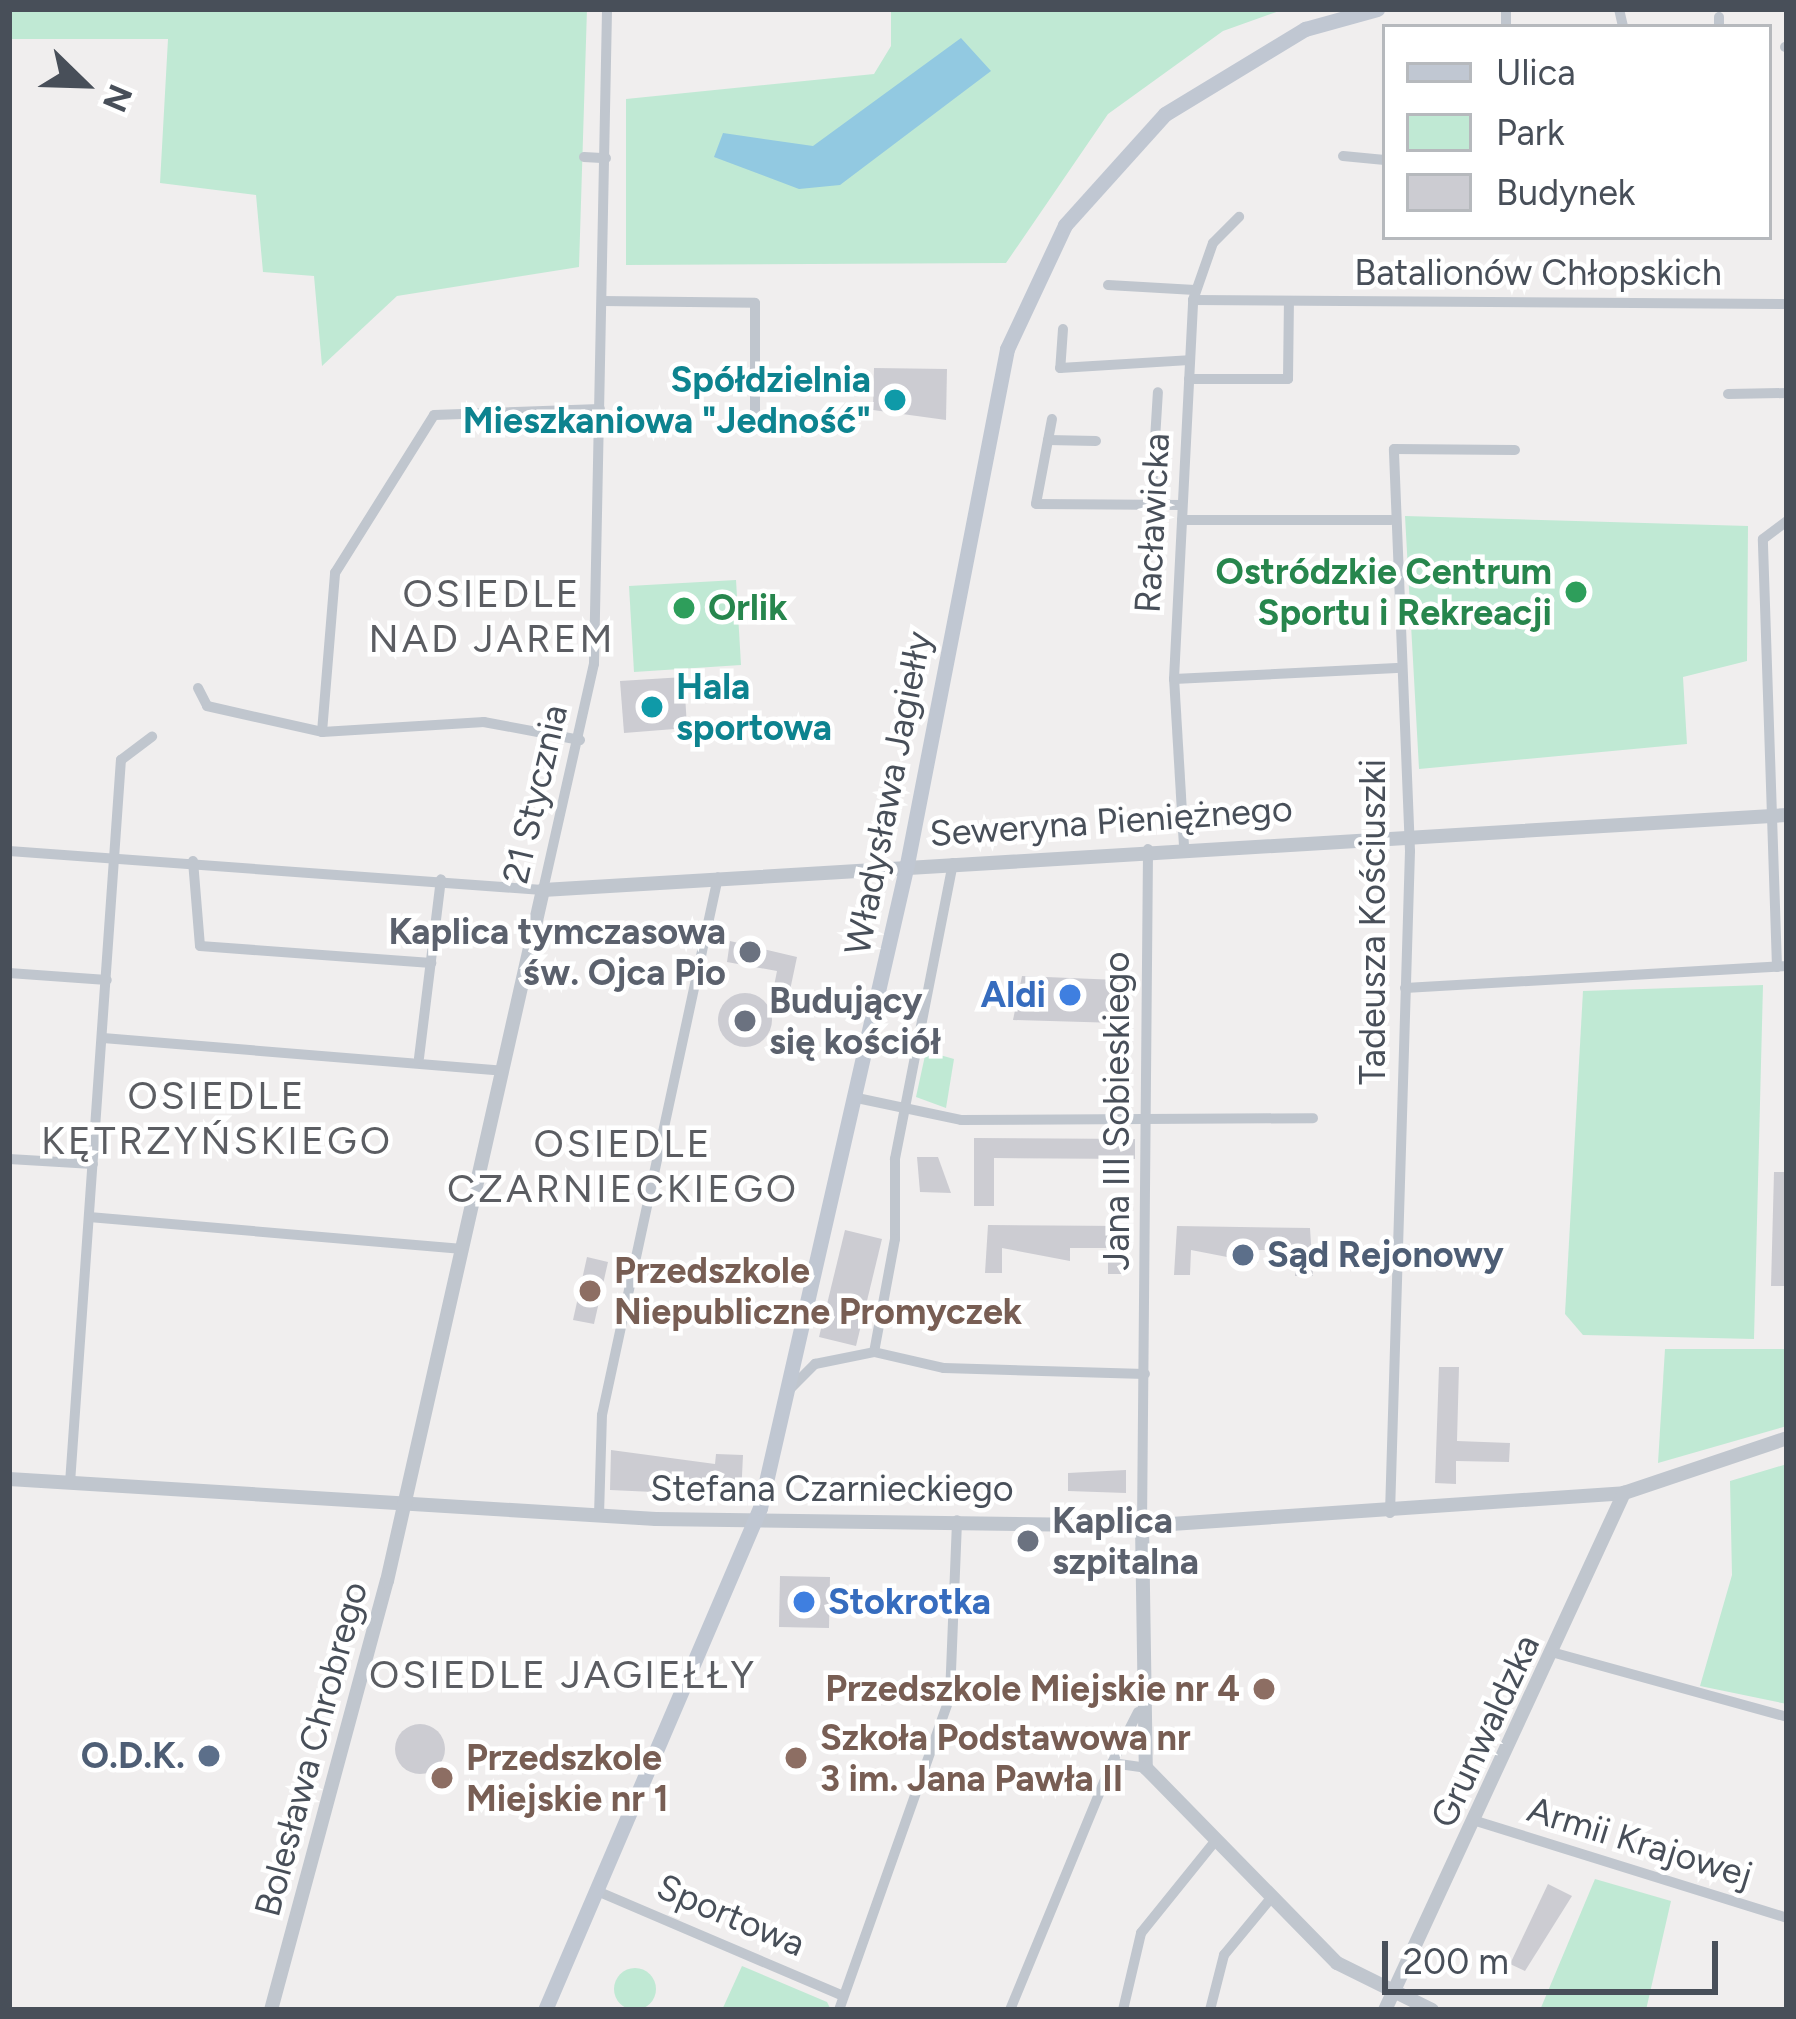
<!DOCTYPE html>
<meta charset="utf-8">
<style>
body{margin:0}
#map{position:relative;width:1796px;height:2019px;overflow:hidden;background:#f0eeee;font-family:Figtree,sans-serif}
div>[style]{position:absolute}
.green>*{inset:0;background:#c0e9d4}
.round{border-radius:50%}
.water>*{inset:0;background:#92c9e1}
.building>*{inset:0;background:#ccccd2}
.minor>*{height:10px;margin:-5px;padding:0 5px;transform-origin:5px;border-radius:5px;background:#c0c6ce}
.tertiary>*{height:14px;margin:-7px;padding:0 7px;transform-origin:7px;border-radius:7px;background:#c0c6ce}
.secondary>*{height:15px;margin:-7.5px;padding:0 7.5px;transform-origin:7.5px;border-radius:7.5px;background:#c0c7d2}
.dots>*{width:33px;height:33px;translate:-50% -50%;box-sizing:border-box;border:6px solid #fff;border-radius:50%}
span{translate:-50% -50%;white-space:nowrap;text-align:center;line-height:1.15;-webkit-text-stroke:9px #fff;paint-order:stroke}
.street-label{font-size:36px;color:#484f59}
.culture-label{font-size:36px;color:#0d838f;font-weight:700}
.right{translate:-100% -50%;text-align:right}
.left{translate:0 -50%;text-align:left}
.leisure-label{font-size:36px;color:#27864d;font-weight:700}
.worship-label{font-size:36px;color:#5b616d;font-weight:700}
.shop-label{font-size:36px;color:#366cbe;font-weight:700}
.service-label{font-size:36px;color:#4e5e75;font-weight:700}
.education-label{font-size:36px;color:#785e54;font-weight:700}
.neighbourhood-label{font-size:39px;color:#5b5d62;letter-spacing:3px}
.frame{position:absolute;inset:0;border:12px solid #484f59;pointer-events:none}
.legend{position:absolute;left:1382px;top:24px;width:390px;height:216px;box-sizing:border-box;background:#fff;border:3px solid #b6b9bd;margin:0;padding:15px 21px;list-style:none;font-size:36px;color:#484f59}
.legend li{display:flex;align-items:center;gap:24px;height:60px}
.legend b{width:60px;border:3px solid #b6b9bd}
.north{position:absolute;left:24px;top:24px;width:120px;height:120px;-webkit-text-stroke:9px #fff;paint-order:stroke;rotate:113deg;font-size:33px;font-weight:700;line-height:48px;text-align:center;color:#484f59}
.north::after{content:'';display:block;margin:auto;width:42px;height:54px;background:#484f59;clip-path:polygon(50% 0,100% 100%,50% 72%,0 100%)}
.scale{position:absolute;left:1382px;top:1941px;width:336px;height:54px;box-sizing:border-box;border:6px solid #484f59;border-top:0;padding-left:15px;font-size:36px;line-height:42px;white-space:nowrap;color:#484f59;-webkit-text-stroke:9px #fff;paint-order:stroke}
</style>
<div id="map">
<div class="green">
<div style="clip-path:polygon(9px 9px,587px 9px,579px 267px,397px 296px,322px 366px,314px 276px,263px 272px,256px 195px,160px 183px,168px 39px,9px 39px)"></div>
<div style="clip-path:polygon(891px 9px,1285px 9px,1223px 31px,1108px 114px,1006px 263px,626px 265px,626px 99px,874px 74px,891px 46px)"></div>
<div style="clip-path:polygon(1405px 516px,1748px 526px,1747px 661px,1683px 677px,1687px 744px,1419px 769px)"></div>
<div style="clip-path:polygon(736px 580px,741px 665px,634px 672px,629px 586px)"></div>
<div style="clip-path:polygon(1763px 985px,1754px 1339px,1583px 1335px,1565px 1314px,1583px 991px)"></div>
<div style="clip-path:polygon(926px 1051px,954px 1059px,946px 1108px,916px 1097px)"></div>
<div style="clip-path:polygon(1665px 1349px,1787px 1349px,1787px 1426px,1658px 1463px)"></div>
<div style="clip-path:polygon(1787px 1464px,1787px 1704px,1700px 1686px,1732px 1575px,1730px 1481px)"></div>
<div style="clip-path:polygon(1595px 1879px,1671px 1901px,1646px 2010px,1540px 2010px)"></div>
<div style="clip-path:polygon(742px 1966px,827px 2002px,831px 2010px,722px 2010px)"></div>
<div class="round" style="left:614px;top:1968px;width:42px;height:42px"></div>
</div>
<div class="water">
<div style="clip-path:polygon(961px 38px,991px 71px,840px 185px,799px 189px,714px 157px,723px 133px,813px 146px)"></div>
</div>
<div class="building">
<div style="clip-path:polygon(874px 368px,947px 369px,946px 420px,873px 410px)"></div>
<div style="clip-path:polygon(684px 677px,687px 728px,624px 733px,620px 681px)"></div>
<div style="clip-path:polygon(730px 941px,797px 957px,789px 995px,773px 991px,777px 971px,727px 962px)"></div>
<div style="clip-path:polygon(1022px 976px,1118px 980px,1118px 1023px,1013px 1020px)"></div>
<div class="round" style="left:718px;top:993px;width:54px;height:54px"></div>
<div style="clip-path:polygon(974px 1138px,1135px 1139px,1135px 1159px,994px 1158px,994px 1206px,974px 1206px)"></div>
<div style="clip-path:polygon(917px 1157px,938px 1157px,951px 1193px,920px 1192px)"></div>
<div style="clip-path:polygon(1774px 1172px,1787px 1172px,1787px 1286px,1771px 1286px)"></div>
<div style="clip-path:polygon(988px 1225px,1122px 1226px,1124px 1274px,1108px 1274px,1108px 1248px,1070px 1248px,1070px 1261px,1002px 1248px,1002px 1273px,985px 1273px)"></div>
<div style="clip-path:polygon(1177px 1226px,1310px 1228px,1313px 1276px,1295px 1276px,1296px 1250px,1259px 1250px,1258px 1263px,1191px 1250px,1190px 1275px,1174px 1275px)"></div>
<div style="clip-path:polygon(845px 1230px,882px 1239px,856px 1346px,819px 1337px)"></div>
<div style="clip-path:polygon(587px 1257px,608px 1262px,594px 1324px,573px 1320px)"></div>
<div style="clip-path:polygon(1439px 1367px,1459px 1367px,1457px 1441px,1510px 1443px,1509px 1462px,1456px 1461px,1456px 1484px,1435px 1483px)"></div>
<div style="clip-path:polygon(611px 1450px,715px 1464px,716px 1454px,743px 1455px,741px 1496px,610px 1490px)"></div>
<div style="clip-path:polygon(1126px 1470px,1126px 1493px,1068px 1491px,1068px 1473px)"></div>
<div style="clip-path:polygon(780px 1576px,830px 1577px,829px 1628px,779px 1627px)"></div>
<div class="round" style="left:395px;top:1724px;width:50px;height:50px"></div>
<div style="clip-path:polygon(1548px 1884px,1572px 1896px,1525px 1971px,1510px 1964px)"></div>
</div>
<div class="minor">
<div style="left:1506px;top:9px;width:18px;rotate:90deg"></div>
<div style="left:1619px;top:9px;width:18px;rotate:77deg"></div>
<div style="left:1719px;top:17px;width:10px;rotate:90deg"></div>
<div style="left:1785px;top:47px;width:2px"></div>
<div style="left:1343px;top:156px;width:42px;rotate:5.4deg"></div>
<div style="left:584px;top:157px;width:22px;rotate:3deg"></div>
<div style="left:1108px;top:285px;width:87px;rotate:3.3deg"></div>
<div style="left:1193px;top:300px;width:594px;rotate:0.39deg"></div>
<div style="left:602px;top:301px;width:153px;rotate:0.7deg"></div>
<div style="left:755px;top:303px;width:125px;rotate:90deg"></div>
<div style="left:1063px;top:329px;width:39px;rotate:94deg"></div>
<div style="left:1060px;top:368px;width:129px;rotate:-3.5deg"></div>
<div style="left:1189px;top:379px;width:99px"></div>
<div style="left:1288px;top:379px;width:78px;rotate:-89.3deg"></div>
<div style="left:1728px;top:394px;width:59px;rotate:-1deg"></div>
<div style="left:1052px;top:419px;width:86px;rotate:100.7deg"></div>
<div style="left:1036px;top:504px;width:146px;rotate:0.4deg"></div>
<div style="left:1048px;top:440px;width:48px;rotate:1.2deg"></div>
<div style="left:1151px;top:505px;width:113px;rotate:-86.5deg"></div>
<div style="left:1182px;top:520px;width:209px"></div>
<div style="left:1174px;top:679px;width:223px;rotate:-2.8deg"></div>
<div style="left:198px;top:688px;width:20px;rotate:63deg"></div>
<div style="left:207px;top:706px;width:118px;rotate:12.7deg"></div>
<div style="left:580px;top:740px;width:98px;rotate:-169.4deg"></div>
<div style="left:484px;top:722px;width:162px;rotate:176.5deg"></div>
<div style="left:322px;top:732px;width:160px;rotate:-85.3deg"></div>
<div style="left:335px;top:573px;width:186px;rotate:-57.9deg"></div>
<div style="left:434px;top:415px;width:166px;rotate:-2.1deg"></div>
<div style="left:1184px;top:846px;width:167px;rotate:-93.4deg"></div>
<div style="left:1174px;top:679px;width:379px;rotate:-87.1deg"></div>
<div style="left:1193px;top:300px;width:60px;rotate:-70.7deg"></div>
<div style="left:1213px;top:243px;width:37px;rotate:-45deg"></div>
<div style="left:9px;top:851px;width:535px;rotate:4.18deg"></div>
<div style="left:543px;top:890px;width:232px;rotate:-77.3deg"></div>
<div style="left:594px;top:664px;width:655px;rotate:-88.86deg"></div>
<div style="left:193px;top:861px;width:85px;rotate:85.3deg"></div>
<div style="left:200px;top:946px;width:232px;rotate:4.2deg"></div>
<div style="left:953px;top:863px;width:302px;rotate:101.1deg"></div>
<div style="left:895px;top:1159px;width:80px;rotate:90deg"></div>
<div style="left:895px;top:1239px;width:115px;rotate:100.5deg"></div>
<div style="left:874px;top:1352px;width:72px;rotate:12.9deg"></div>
<div style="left:944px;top:1368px;width:201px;rotate:1.7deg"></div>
<div style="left:1777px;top:967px;width:428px;rotate:-91.9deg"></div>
<div style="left:1763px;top:539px;width:30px;rotate:-37deg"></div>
<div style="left:9px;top:973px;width:98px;rotate:4.1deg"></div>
<div style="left:1405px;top:988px;width:383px;rotate:-3.3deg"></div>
<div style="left:103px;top:1038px;width:401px;rotate:4.7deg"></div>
<div style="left:419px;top:1058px;width:180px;rotate:-83deg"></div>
<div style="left:857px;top:1098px;width:106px;rotate:11.9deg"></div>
<div style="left:961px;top:1120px;width:352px;rotate:-0.3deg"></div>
<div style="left:9px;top:1159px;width:84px;rotate:3.4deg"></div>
<div style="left:89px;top:1217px;width:375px;rotate:4.9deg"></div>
<div style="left:789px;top:1390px;width:37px;rotate:-45deg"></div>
<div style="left:815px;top:1364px;width:60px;rotate:-11.5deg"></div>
<div style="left:70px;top:1483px;width:725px;rotate:-85.97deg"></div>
<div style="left:121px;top:760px;width:39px;rotate:-37deg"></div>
<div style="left:1390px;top:1513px;width:662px;rotate:-88.27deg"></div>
<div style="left:1410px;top:851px;width:402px;rotate:-92.3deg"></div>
<div style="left:1394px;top:449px;width:121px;rotate:0.5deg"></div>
<div style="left:599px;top:1515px;width:100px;rotate:-88.3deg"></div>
<div style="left:602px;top:1415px;width:550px;rotate:-77.83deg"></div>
<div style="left:1142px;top:1526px;width:677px;rotate:-89.49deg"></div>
<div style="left:1555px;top:1653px;width:241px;rotate:15.4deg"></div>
<div style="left:1138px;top:1712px;width:57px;rotate:117deg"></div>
<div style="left:1112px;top:1763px;width:34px;rotate:8deg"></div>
<div style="left:1476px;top:1821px;width:326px;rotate:17.3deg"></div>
<div style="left:597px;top:1891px;width:265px;rotate:23.1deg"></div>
<div style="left:839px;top:2010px;width:333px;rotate:-70.5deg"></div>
<div style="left:950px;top:1696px;width:176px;rotate:-87.7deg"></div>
<div style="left:1010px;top:2010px;width:267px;rotate:-67.6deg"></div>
<div style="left:1123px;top:2010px;width:79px;rotate:-76.8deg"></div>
<div style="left:1141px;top:1933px;width:119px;rotate:-51.1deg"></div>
<div style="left:1210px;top:2010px;width:57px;rotate:-75.7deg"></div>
<div style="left:1224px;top:1955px;width:74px;rotate:-50.5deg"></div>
</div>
<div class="tertiary">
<div style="left:9px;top:1479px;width:648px;rotate:3.54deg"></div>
<div style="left:656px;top:1519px;width:486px;rotate:0.8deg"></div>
<div style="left:1142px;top:1526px;width:483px;rotate:-3.9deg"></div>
<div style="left:1624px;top:1493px;width:172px;rotate:-18.6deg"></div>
<div style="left:1142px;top:1526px;width:242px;rotate:89.1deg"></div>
<div style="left:1146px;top:1768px;width:273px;rotate:45.6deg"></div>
<div style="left:1337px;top:1963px;width:106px;rotate:26.3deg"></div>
<div style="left:271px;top:2010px;width:444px;rotate:-74.9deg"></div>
<div style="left:387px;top:1581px;width:708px;rotate:-77.28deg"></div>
<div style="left:543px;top:890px;width:1246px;rotate:-3.45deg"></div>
<div style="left:1385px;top:2010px;width:570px;rotate:-65.19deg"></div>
</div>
<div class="secondary">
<div style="left:545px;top:2010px;width:546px;rotate:-66.82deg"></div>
<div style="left:760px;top:1508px;width:661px;rotate:-77.14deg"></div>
<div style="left:907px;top:864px;width:525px;rotate:-79.01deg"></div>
<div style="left:1007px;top:349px;width:137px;rotate:-64.9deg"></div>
<div style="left:1065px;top:225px;width:149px;rotate:-48deg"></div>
<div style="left:1165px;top:114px;width:164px;rotate:-31.3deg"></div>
<div style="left:1305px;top:29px;width:75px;rotate:-15.5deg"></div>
</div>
<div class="dots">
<div style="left:895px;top:400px;background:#0f9aa8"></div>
<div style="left:1576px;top:592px;background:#2e9e5b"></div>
<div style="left:684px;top:608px;background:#2e9e5b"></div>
<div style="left:652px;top:707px;background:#0f9aa8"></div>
<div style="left:750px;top:952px;background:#6b7280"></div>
<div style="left:1070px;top:995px;background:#3f7fe0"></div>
<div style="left:745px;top:1021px;background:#6b7280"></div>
<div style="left:1243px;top:1255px;background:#5c6f8a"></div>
<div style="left:590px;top:1291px;background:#8d6e63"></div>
<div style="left:1028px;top:1541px;background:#6b7280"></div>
<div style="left:804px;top:1602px;background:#3f7fe0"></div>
<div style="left:1264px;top:1689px;background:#8d6e63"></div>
<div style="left:209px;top:1756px;background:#5c6f8a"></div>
<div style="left:796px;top:1758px;background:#8d6e63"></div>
<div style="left:442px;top:1778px;background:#8d6e63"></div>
</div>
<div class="street-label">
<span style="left:1538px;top:273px">Batalionów Chłopskich</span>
<span style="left:1152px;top:523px;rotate:-87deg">Racławicka</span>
<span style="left:888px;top:793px;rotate:-79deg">Władysława Jagiełły</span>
<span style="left:535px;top:794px;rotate:-77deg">21 Stycznia</span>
<span style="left:1111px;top:821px;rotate:-4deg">Seweryna Pieniężnego</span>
<span style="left:1373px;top:922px;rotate:-90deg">Tadeusza Kościuszki</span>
<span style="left:1117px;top:1111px;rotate:-90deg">Jana III Sobieskiego</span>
<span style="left:832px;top:1489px">Stefana Czarnieckiego</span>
<span style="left:1485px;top:1731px;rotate:-65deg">Grunwaldzka</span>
<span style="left:311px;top:1749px;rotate:-75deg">Bolesława Chrobrego</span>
<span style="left:1640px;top:1842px;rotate:17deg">Armii Krajowej</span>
<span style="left:731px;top:1915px;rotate:23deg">Sportowa</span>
</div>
<div class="culture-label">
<span class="right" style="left:871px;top:400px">Spółdzielnia<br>Mieszkaniowa "Jedność"</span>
<span class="left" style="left:676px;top:707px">Hala<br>sportowa</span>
</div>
<div class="leisure-label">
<span class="right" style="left:1552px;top:592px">Ostródzkie Centrum<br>Sportu i Rekreacji</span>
<span class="left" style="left:708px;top:608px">Orlik</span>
</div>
<div class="worship-label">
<span class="right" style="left:726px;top:952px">Kaplica tymczasowa<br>św. Ojca Pio</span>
<span class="left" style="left:769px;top:1021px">Budujący<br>się kościół</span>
<span class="left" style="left:1052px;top:1541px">Kaplica<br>szpitalna</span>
</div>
<div class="shop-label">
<span class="right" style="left:1046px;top:995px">Aldi</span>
<span class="left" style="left:828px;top:1602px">Stokrotka</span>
</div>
<div class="service-label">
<span class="left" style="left:1267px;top:1255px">Sąd Rejonowy</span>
<span class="right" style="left:185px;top:1756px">O.D.K.</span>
</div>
<div class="education-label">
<span class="left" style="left:614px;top:1291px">Przedszkole<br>Niepubliczne Promyczek</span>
<span class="right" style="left:1240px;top:1689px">Przedszkole Miejskie nr 4</span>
<span class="left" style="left:820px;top:1758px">Szkoła Podstawowa nr<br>3 im. Jana Pawła II</span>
<span class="left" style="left:466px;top:1778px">Przedszkole<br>Miejskie nr 1</span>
</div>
<div class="neighbourhood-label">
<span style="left:492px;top:617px">OSIEDLE<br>NAD JAREM</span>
<span style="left:217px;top:1119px">OSIEDLE<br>KĘTRZYŃSKIEGO</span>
<span style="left:623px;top:1167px">OSIEDLE<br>CZARNIECKIEGO</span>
<span style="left:563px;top:1675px">OSIEDLE JAGIEŁŁY</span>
</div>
<div class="frame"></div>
<ul class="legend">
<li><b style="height:15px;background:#c0c7d2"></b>Ulica</li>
<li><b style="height:33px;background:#c0e9d4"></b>Park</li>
<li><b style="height:33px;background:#ccccd2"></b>Budynek</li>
</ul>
<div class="north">N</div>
<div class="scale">200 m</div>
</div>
